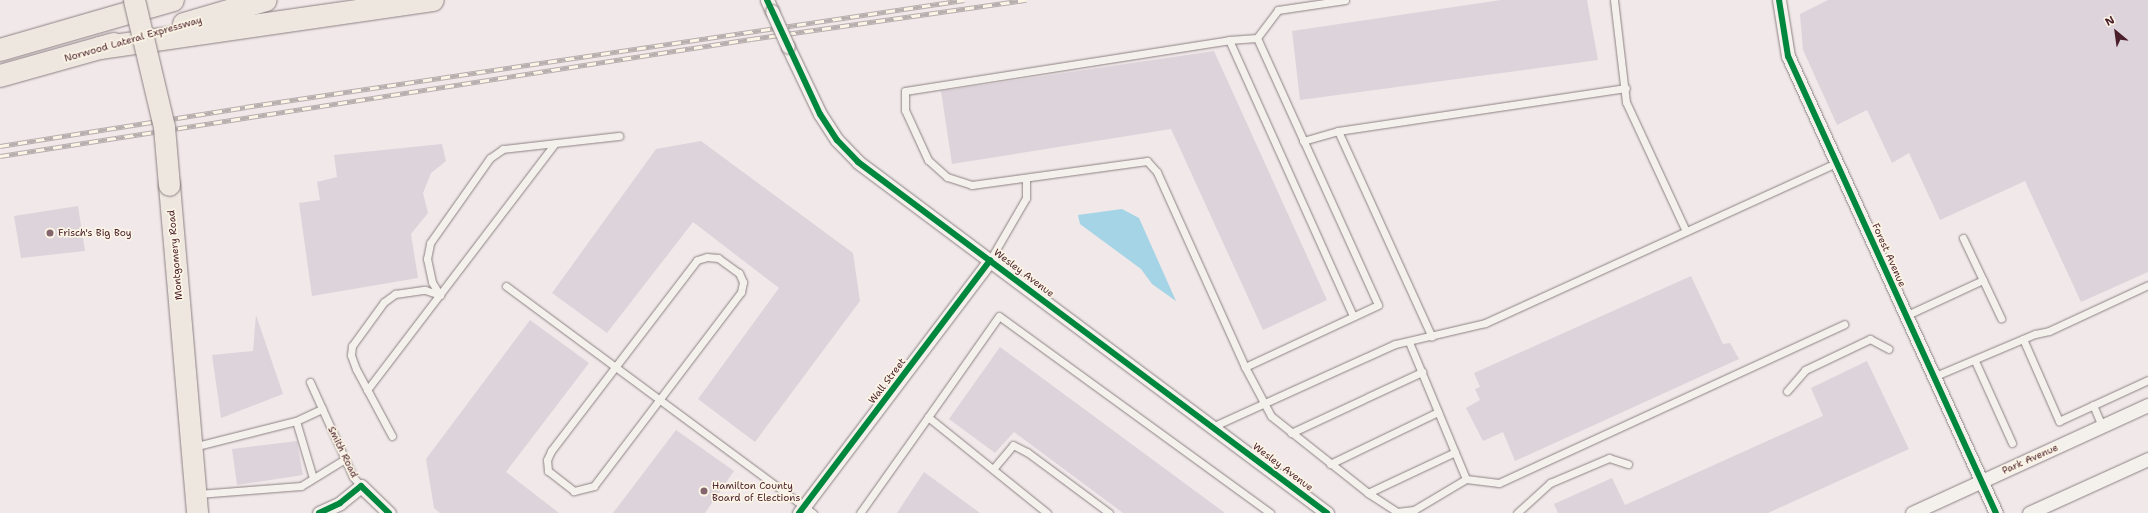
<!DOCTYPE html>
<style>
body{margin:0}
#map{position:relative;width:2148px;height:513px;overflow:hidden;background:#f0e8e9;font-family:"Shantell Sans",sans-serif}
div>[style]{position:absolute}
.water>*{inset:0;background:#a4d4e5}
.building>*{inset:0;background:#ddd3db}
.roads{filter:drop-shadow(0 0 1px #8d8184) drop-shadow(0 0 1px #8d8184)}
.lane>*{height:7px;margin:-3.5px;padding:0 3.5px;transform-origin:3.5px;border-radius:3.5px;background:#f4f0ec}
.street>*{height:13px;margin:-6.5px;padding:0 6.5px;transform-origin:6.5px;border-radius:6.5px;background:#f4f0ec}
.primary>*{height:21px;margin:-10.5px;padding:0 10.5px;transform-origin:10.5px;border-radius:10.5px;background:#ede7df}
.highway>*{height:22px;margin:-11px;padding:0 11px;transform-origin:11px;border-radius:11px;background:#ede7df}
.rail>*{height:4.5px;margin-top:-2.25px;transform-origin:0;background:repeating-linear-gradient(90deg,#fcf5e5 0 9px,#b7afae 0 18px);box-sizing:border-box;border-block:1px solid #b7afae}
.bridges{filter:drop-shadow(0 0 1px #8d8184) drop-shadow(0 0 1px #8d8184)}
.street-bridge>*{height:13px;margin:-6.5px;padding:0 6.5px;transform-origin:6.5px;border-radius:6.5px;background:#f4f0ec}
.primary-bridge>*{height:21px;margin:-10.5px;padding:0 10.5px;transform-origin:10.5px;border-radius:10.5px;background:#ede7df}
.cycleway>*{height:6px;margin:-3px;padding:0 3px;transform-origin:3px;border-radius:3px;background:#00873e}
.dots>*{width:11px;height:11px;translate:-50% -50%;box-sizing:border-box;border:2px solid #fcf5e5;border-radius:50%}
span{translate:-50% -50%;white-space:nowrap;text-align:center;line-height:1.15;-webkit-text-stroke:3.5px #fcf5e5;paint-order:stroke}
.street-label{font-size:10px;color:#4a1f2b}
.poi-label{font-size:10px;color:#4a1f2b}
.left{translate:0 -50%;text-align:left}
.north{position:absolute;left:2096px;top:12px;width:40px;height:40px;-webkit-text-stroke:3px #fcf5e5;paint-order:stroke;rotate:331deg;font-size:11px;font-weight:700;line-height:16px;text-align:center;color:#4a1f2b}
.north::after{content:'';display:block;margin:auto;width:14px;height:18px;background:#4a1f2b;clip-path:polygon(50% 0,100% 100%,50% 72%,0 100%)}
</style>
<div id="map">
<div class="water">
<div style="clip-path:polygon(1122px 209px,1139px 218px,1176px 301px,1152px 284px,1141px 269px,1080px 224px,1078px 215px)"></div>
</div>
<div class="building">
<div style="clip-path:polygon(1501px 0,1587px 0,1598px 60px,1300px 100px,1292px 31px)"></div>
<div style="clip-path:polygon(1828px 0,2148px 0,2148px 272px,2081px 302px,2025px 181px,1940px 220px,1909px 153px,1892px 163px,1867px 110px,1837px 125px,1803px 50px,1800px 14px)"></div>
<div style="clip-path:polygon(1214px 51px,1327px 300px,1263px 330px,1171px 129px,952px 164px,941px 91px)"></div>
<div style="clip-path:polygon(701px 141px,853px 253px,860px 301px,755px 442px,698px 399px,779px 288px,693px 222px,607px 333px,552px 293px,656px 149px)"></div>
<div style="clip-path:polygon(442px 144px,446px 161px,431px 173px,423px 193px,428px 213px,411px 234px,418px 278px,312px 296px,299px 203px,320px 200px,317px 182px,337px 177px,334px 155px)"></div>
<div style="clip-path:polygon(78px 206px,85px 251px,21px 258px,14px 216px)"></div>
<div style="clip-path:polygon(1691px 276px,1723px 344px,1730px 343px,1739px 359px,1515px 461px,1503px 432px,1483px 441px,1466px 408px,1480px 400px,1475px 389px,1480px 387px,1474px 373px)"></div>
<div style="clip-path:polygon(256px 315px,283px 394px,221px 418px,212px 355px,253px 351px)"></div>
<div style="clip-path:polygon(530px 320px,589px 363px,506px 472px,559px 513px,440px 513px,434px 508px,426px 459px)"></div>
<div style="clip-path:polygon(1000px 347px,1225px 513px,1123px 513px,1014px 432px,995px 453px,949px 419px)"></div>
<div style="clip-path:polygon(1867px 361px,1909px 449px,1768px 513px,1558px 513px,1554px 504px,1612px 478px,1625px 505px,1823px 416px,1811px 388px)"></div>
<div style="clip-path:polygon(676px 430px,734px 471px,705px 513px,613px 513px)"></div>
<div style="clip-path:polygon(297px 441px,303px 475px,237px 485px,232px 449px)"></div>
<div style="clip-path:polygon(924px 472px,980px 513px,897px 513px)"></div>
</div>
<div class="roads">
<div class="lane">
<div style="left:1345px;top:0;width:68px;rotate:171.5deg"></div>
<div style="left:1278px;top:10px;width:35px;rotate:127deg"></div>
<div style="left:1257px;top:38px;width:293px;rotate:65.6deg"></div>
<div style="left:1378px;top:305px;width:147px;rotate:155deg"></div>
<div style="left:1245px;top:367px;width:55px;rotate:62deg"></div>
<div style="left:1271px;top:416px;width:124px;rotate:38.4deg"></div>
<div style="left:1368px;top:493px;width:35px;rotate:33deg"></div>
<div style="left:1397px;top:512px;width:17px;rotate:-7deg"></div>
<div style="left:1414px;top:510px;width:61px;rotate:-30.8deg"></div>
<div style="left:1614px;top:0;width:103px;rotate:83.3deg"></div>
<div style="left:1626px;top:102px;width:142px;rotate:65.1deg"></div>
<div style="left:1229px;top:40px;width:303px;rotate:65.8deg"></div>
<div style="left:1338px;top:131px;width:226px;rotate:65.5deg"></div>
<div style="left:1303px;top:141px;width:36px;rotate:-16deg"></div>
<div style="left:1338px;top:131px;width:291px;rotate:-8.5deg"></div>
<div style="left:1963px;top:238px;width:89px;rotate:64.6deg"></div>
<div style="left:707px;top:257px;width:11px;rotate:5deg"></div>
<div style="left:718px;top:258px;width:26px;rotate:36deg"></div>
<div style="left:739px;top:273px;width:10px;rotate:66deg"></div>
<div style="left:743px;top:282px;width:10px;rotate:101deg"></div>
<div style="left:741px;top:292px;width:243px;rotate:127.2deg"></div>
<div style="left:594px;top:486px;width:21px;rotate:166deg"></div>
<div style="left:574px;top:491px;width:33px;rotate:-142deg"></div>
<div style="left:548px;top:471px;width:11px;rotate:-95deg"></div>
<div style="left:547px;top:460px;width:10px;rotate:-66deg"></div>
<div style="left:551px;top:451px;width:240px;rotate:-52.6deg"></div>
<div style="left:697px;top:260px;width:10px;rotate:-17deg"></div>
<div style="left:990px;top:260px;width:72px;rotate:-59.9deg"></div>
<div style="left:1026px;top:198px;width:20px;rotate:-90deg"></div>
<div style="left:506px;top:286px;width:382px;rotate:36.5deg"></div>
<div style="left:1905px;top:316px;width:86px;rotate:-24.8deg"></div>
<div style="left:2023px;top:339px;width:90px;rotate:66.3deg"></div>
<div style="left:2059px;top:421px;width:98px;rotate:-24.7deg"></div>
<div style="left:1409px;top:342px;width:148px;rotate:67.4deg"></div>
<div style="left:1466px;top:479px;width:33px;rotate:7deg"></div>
<div style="left:1499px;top:483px;width:380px;rotate:-24.7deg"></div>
<div style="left:1975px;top:361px;width:90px;rotate:65.7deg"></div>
<div style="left:1245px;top:367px;width:214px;rotate:-114.3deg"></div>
<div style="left:1157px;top:172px;width:15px;rotate:-132deg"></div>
<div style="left:1147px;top:161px;width:177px;rotate:172.2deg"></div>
<div style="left:972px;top:185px;width:26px;rotate:-162deg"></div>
<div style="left:947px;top:177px;width:25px;rotate:-138deg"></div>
<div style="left:928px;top:160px;width:55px;rotate:-114.7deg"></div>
<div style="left:905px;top:110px;width:19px;rotate:-90deg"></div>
<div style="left:905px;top:91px;width:328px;rotate:-8.9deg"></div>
<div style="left:1229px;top:40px;width:28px;rotate:-4deg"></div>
<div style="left:1933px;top:377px;width:111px;rotate:-22.9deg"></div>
<div style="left:2035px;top:334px;width:14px;rotate:-12deg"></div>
<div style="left:2049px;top:331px;width:109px;rotate:-24.9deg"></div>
<div style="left:310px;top:382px;width:104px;rotate:65.6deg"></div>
<div style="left:353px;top:477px;width:12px;rotate:48deg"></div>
<div style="left:367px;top:390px;width:310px;rotate:-52.7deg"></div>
<div style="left:1787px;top:391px;width:28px;rotate:-49deg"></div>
<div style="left:1805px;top:370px;width:72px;rotate:-25.5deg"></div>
<div style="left:1870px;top:339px;width:21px;rotate:28deg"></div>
<div style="left:2093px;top:405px;width:23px;rotate:67deg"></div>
<div style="left:928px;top:417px;width:123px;rotate:-54.9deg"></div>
<div style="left:999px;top:316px;width:335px;rotate:36deg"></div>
<div style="left:1212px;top:427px;width:201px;rotate:-24.4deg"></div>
<div style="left:1395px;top:344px;width:92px;rotate:-13.1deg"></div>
<div style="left:1485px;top:323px;width:386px;rotate:-24.5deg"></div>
<div style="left:1291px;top:433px;width:145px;rotate:-25deg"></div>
<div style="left:392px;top:436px;width:76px;rotate:-118.2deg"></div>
<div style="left:356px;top:369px;width:15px;rotate:-110deg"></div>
<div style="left:351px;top:355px;width:9px;rotate:-84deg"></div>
<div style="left:352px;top:346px;width:54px;rotate:-54deg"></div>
<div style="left:384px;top:302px;width:14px;rotate:-36deg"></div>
<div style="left:395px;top:294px;width:30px;rotate:-8deg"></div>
<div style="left:425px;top:290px;width:16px;rotate:18deg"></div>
<div style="left:440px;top:295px;width:15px;rotate:-122deg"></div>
<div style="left:432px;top:282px;width:24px;rotate:-102deg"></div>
<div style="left:427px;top:259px;width:16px;rotate:-79deg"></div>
<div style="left:430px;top:243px;width:104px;rotate:-54.8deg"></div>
<div style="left:490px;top:158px;width:16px;rotate:-35deg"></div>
<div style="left:503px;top:149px;width:117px;rotate:-6.4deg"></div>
<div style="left:193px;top:447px;width:106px;rotate:-14.2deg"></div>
<div style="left:1330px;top:464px;width:120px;rotate:-25.7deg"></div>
<div style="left:993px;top:469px;width:31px;rotate:-50deg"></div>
<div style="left:1013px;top:445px;width:16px;rotate:27deg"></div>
<div style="left:1027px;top:452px;width:102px;rotate:36.6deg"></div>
<div style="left:313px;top:478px;width:59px;rotate:-106.6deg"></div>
<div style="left:296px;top:421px;width:29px;rotate:-25deg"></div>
<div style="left:1368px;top:493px;width:96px;rotate:-25.2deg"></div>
<div style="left:198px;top:494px;width:103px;rotate:-4.4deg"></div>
<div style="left:301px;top:486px;width:52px;rotate:-31.5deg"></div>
<div style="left:860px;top:513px;width:118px;rotate:-54.7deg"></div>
<div style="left:928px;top:417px;width:153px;rotate:38.9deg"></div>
<div style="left:1517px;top:513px;width:45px;rotate:-42.3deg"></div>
<div style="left:1550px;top:483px;width:64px;rotate:-23deg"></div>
<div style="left:1609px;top:458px;width:20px;rotate:18deg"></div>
</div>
<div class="street">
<div style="left:767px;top:0;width:12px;rotate:66deg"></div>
<div style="left:1779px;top:0;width:57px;rotate:80.9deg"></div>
<div style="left:1788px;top:56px;width:502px;rotate:65.53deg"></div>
<div style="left:788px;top:47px;width:74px;rotate:64.5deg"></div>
<div style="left:820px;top:114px;width:31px;rotate:57deg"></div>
<div style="left:837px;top:140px;width:30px;rotate:46deg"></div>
<div style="left:858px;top:162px;width:586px;rotate:36.81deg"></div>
<div style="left:319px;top:513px;width:23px;rotate:-25deg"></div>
<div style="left:340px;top:503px;width:27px;rotate:-39deg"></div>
<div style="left:361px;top:486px;width:39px;rotate:44deg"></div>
<div style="left:799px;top:513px;width:317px;rotate:-52.9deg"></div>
<div style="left:1912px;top:513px;width:260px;rotate:-24.6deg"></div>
<div style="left:2029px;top:513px;width:131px;rotate:-24.4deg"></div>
</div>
<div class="primary">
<div style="left:169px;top:185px;width:329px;rotate:85.1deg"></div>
</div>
<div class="highway">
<div style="left:184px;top:24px;width:85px;rotate:-16.3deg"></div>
<div style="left:100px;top:48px;width:336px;rotate:-8.2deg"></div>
<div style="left:0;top:50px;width:180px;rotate:-16.1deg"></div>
<div style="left:0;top:76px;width:118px;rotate:-15.7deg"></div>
</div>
</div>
<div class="rail">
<div style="left:0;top:146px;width:248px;rotate:-9deg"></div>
<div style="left:245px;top:107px;width:727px;rotate:-8.46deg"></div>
<div style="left:0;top:156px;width:760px;rotate:-8.86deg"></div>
<div style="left:751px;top:39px;width:278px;rotate:-8.1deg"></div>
</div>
<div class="bridges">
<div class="street-bridge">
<div style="left:772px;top:11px;width:39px;rotate:66deg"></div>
</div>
<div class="primary-bridge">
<div style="left:134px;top:0;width:130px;rotate:76.7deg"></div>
<div style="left:164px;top:127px;width:58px;rotate:85.1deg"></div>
</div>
</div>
<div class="cycleway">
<div style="left:767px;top:0;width:126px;rotate:65.1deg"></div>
<div style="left:820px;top:114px;width:31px;rotate:57deg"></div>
<div style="left:837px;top:140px;width:30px;rotate:46deg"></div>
<div style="left:858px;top:162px;width:586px;rotate:36.81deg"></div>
<div style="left:1779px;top:0;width:57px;rotate:80.9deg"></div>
<div style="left:1788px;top:56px;width:502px;rotate:65.53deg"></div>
<div style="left:319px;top:513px;width:23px;rotate:-25deg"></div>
<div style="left:340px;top:503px;width:27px;rotate:-39deg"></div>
<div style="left:361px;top:486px;width:39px;rotate:44deg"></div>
<div style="left:799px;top:513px;width:317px;rotate:-52.9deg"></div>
</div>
<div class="dots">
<div style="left:50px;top:233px;background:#84656e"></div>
<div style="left:704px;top:491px;background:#84656e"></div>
</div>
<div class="street-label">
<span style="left:133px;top:39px;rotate:-16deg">Norwood Lateral Expressway</span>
<span style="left:175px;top:255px;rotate:-95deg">Montgomery Road</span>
<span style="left:1889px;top:255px;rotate:66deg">Forest Avenue</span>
<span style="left:1024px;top:273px;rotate:37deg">Wesley Avenue</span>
<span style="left:887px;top:381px;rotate:-53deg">Wall Street</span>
<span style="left:343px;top:452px;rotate:64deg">Smith Road</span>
<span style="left:2030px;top:459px;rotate:-24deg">Park Avenue</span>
<span style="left:1283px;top:467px;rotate:37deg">Wesley Avenue</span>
</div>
<div class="poi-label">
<span class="left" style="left:58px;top:233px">Frisch's Big Boy</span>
<span class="left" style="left:712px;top:491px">Hamilton County<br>Board of Elections</span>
</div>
<div class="north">N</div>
</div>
